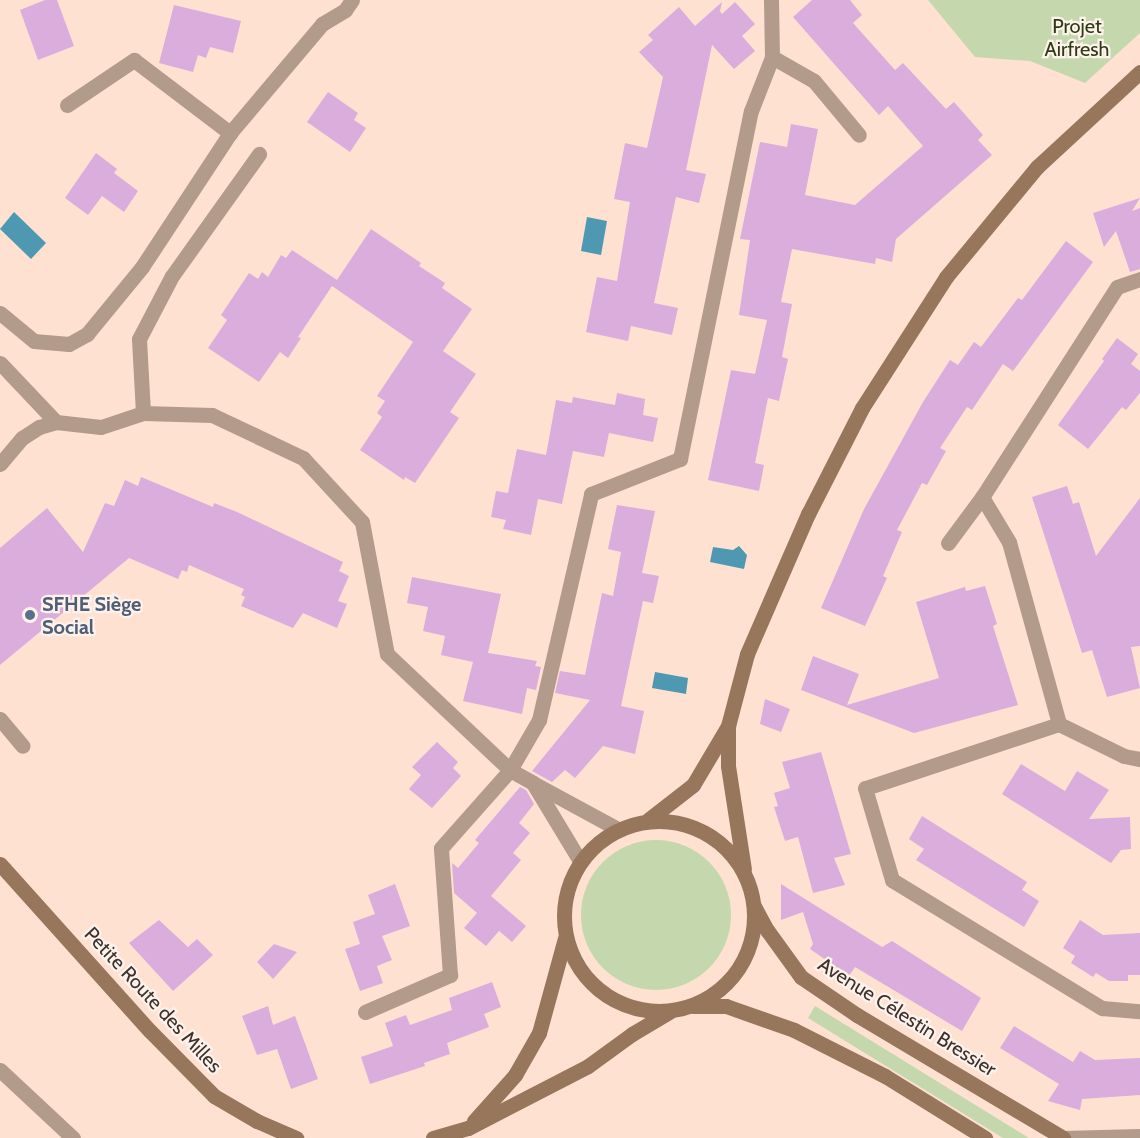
<!DOCTYPE html>
<meta charset="utf-8">
<style>
body{margin:0}
#map{position:relative;width:1140px;height:1138px;overflow:hidden;background:#fee1d1;font-family:Cabin,sans-serif}
div>[style]{position:absolute}
.green>*{inset:0;background:#c5d8ad}
.round{border-radius:50%}
.water>*{inset:0;background:#4e98b1}
.building>*{inset:0;background:#daaddd}
.service>*{height:15px;margin:-7.5px;padding:0 7.5px;transform-origin:7.5px;border-radius:7.5px;background:#b29b8a}
.minor>*{height:15px;margin:-7.5px;padding:0 7.5px;transform-origin:7.5px;border-radius:7.5px;background:#b29b8a}
.secondary>*{height:15px;margin:-7.5px;padding:0 7.5px;transform-origin:7.5px;border-radius:7.5px;background:#97765c}
.secondary>.ring{margin:-7.5px;padding:0;box-sizing:content-box;background:none;border:15px solid #97765c;border-radius:50%}
.dots>*{width:16px;height:16px;translate:-50% -50%;box-sizing:border-box;border:3px solid #fef2ec;border-radius:50%}
span{translate:-50% -50%;white-space:nowrap;text-align:center;line-height:1.15;-webkit-text-stroke:4.5px #fef2ec;paint-order:stroke}
.park-label{font-size:20px;color:#2c3c12}
.service-label{font-size:20px;color:#4e5e75;font-weight:700}
.left{translate:0 -50%;text-align:left}
.street-label{font-size:20px;color:#3d322c}
</style>
<div id="map">
<div class="green">
<div style="clip-path:polygon(928px 0,1140px 0,1140px 33px,1085px 83px,1030px 61px,975px 57px)"></div>
<div class="round" style="left:581px;top:840px;width:150px;height:150px"></div>
<div style="clip-path:polygon(815px 1006px,1029px 1138px,1003px 1138px,808px 1018px)"></div>
</div>
<div class="water">
<div style="clip-path:polygon(14px 212px,46px 243px,31px 259px,0 229px)"></div>
<div style="clip-path:polygon(587px 217px,607px 221px,601px 255px,581px 251px)"></div>
<div style="clip-path:polygon(739px 546px,747px 555px,744px 569px,710px 562px,713px 547px,733px 550px)"></div>
<div style="clip-path:polygon(655px 672px,688px 678px,686px 694px,652px 688px)"></div>
</div>
<div class="building">
<div style="clip-path:polygon(45px 0,57px 0,74px 46px,38px 60px,20px 10px)"></div>
<div style="clip-path:polygon(812px 0,850px 0,862px 15px,853px 23px,895px 70px,903px 63px,946px 109px,954px 102px,983px 135px,978px 140px,992px 155px,896px 239px,892px 262px,876px 258px,875px 264px,792px 249px,781px 302px,792px 304px,782px 357px,788px 359px,779px 401px,768px 398px,755px 463px,764px 465px,759px 491px,708px 480px,731px 370px,755px 374px,767px 320px,739px 315px,750px 240px,740px 239px,760px 142px,787px 147px,791px 124px,818px 129px,805px 195px,855px 205px,923px 146px,888px 106px,879px 115px,793px 17px)"></div>
<div style="clip-path:polygon(722px 2px,720px 11px,722px 14px,735px 2px,755px 24px,742px 36px,755px 51px,734px 69px,712px 45px,686px 170px,706px 174px,699px 203px,676px 197px,654px 303px,678px 308px,672px 335px,631px 326px,628px 341px,586px 332px,597px 277px,617px 281px,630px 202px,614px 199px,625px 143px,647px 148px,663px 77px,639px 52px,653px 40px,648px 35px,679px 7px,695px 26px)"></div>
<div style="clip-path:polygon(174px 5px,241px 21px,233px 53px,210px 47px,206px 58px,198px 55px,193px 72px,159px 63px)"></div>
<div style="clip-path:polygon(328px 92px,358px 113px,354px 120px,366px 128px,350px 152px,307px 122px)"></div>
<div style="clip-path:polygon(96px 153px,117px 169px,114px 173px,138px 191px,124px 212px,102px 196px,88px 215px,65px 198px)"></div>
<div style="clip-path:polygon(1140px 198px,1132px 211px,1140px 208px,1140px 269px,1130px 272px,1116px 231px,1104px 247px,1093px 213px)"></div>
<div style="clip-path:polygon(371px 229px,421px 263px,419px 266px,445px 283px,442px 288px,472px 309px,443px 351px,476px 374px,450px 412px,459px 418px,415px 483px,405px 477px,404px 480px,360px 450px,382px 417px,377px 413px,385px 401px,377px 396px,413px 342px,332px 286px,298px 337px,301px 338px,288px 358px,280px 352px,259px 382px,208px 348px,227px 320px,221px 315px,249px 273px,258px 279px,262px 272px,268px 277px,281px 255px,286px 258px,292px 250px,337px 280px)"></div>
<div style="clip-path:polygon(1066px 241px,1093px 262px,1013px 371px,1003px 364px,972px 410px,967px 407px,940px 448px,946px 451px,927px 485px,922px 483px,897px 530px,902px 532px,883px 576px,887px 578px,865px 626px,821px 608px,864px 509px,923px 402px,950px 360px,958px 365px,974px 342px,981px 347px,1018px 298px,1022px 300px)"></div>
<div style="clip-path:polygon(1117px 338px,1138px 354px,1131px 364px,1140px 371px,1140px 393px,1126px 410px,1122px 407px,1088px 449px,1058px 425px,1104px 361px,1102px 359px)"></div>
<div style="clip-path:polygon(617px 393px,645px 399px,643px 415px,658px 418px,653px 442px,609px 433px,604px 457px,573px 451px,562px 504px,538px 499px,531px 535px,503px 529px,506px 520px,491px 517px,496px 491px,508px 493px,517px 449px,546px 455px,556px 400px,572px 403px,573px 397px,615px 405px)"></div>
<div style="clip-path:polygon(141px 477px,213px 507px,214px 503px,237px 512px,343px 562px,339px 571px,349px 576px,338px 601px,347px 604px,337px 628px,303px 613px,293px 628px,241px 606px,245px 597px,241px 595px,244px 589px,189px 565px,187px 572px,182px 570px,178px 579px,129px 558px,0 665px,0 548px,47px 508px,83px 552px,105px 503px,114px 506px,125px 480px,138px 486px)"></div>
<div style="clip-path:polygon(1067px 486px,1073px 504px,1079px 502px,1096px 556px,1140px 498px,1140px 646px,1131px 647px,1140px 688px,1107px 697px,1092px 650px,1082px 653px,1032px 497px)"></div>
<div style="clip-path:polygon(617px 505px,655px 511px,642px 573px,659px 576px,653px 603px,643px 601px,621px 706px,644px 711px,635px 754px,603px 746px,575px 778px,565px 770px,552px 782px,532px 771px,590px 700px,555px 693px,560px 671px,585px 675px,602px 593px,613px 596px,621px 552px,608px 549px)"></div>
<div style="clip-path:polygon(412px 577px,501px 594px,488px 653px,537px 661px,535px 666px,541px 667px,536px 690px,527px 688px,522px 714px,463px 701px,473px 662px,441px 655px,445px 636px,423px 631px,428px 607px,407px 603px)"></div>
<div style="clip-path:polygon(985px 586px,997px 624px,993px 626px,1018px 705px,914px 733px,801px 690px,813px 656px,859px 674px,847px 705px,939px 678px,916px 602px,965px 587px,966px 591px)"></div>
<div style="clip-path:polygon(765px 699px,790px 709px,781px 732px,760px 724px)"></div>
<div style="clip-path:polygon(437px 742px,458px 762px,453px 768px,461px 776px,432px 808px,409px 789px,421px 775px,412px 767px)"></div>
<div style="clip-path:polygon(821px 752px,851px 854px,834px 858px,845px 885px,813px 893px,798px 837px,785px 841px,774px 807px,778px 806px,774px 793px,790px 788px,782px 762px)"></div>
<div style="clip-path:polygon(1021px 764px,1065px 791px,1077px 771px,1109px 790px,1089px 819px,1130px 817px,1131px 849px,1121px 850px,1111px 863px,1002px 794px)"></div>
<div style="clip-path:polygon(520px 787px,526px 790px,534px 804px,519px 823px,530px 833px,513px 853px,521px 860px,491px 896px,526px 926px,512px 942px,499px 931px,486px 946px,464px 928px,477px 913px,454px 893px,452px 863px,458px 868px,479px 843px,475px 840px)"></div>
<div style="clip-path:polygon(922px 816px,1027px 882px,1022px 890px,1039px 901px,1024px 927px,916px 860px,924px 849px,909px 839px)"></div>
<div style="clip-path:polygon(395px 884px,410px 926px,382px 936px,392px 960px,377px 966px,383px 983px,360px 991px,345px 949px,360px 944px,353px 922px,375px 914px,368px 895px)"></div>
<div style="clip-path:polygon(781px 884px,882px 947px,892px 941px,981px 998px,962px 1031px,855px 967px,849px 976px,810px 949px,813px 944px,803px 912px,781px 920px)"></div>
<div style="clip-path:polygon(159px 920px,188px 947px,197px 939px,213px 955px,173px 991px,129px 943px)"></div>
<div style="clip-path:polygon(1080px 920px,1103px 935px,1140px 933px,1140px 975px,1128px 975px,1128px 981px,1109px 981px,1096px 973px,1093px 977px,1071px 963px,1075px 956px,1063px 948px)"></div>
<div style="clip-path:polygon(274px 944px,297px 952px,273px 979px,257px 962px)"></div>
<div style="clip-path:polygon(492px 982px,501px 1007px,484px 1014px,489px 1027px,447px 1043px,450px 1054px,424px 1063px,425px 1066px,370px 1084px,361px 1057px,393px 1046px,385px 1023px,406px 1015px,410px 1025px,452px 1010px,449px 998px)"></div>
<div style="clip-path:polygon(268px 1006px,273px 1025px,295px 1016px,318px 1079px,291px 1089px,277px 1049px,257px 1055px,242px 1016px)"></div>
<div style="clip-path:polygon(1014px 1026px,1073px 1062px,1080px 1051px,1095px 1060px,1140px 1058px,1140px 1095px,1082px 1099px,1080px 1110px,1048px 1101px,1059px 1084px,1000px 1048px)"></div>
</div>
<div class="service">
<div style="left:0;top:1070px;width:100px;rotate:43deg"></div>
</div>
<div class="minor">
<div style="left:772px;top:57px;width:48px;rotate:29.7deg"></div>
<div style="left:814px;top:81px;width:70px;rotate:50.2deg"></div>
<div style="left:67px;top:105px;width:81px;rotate:-33.9deg"></div>
<div style="left:134px;top:60px;width:121px;rotate:37.2deg"></div>
<div style="left:1140px;top:279px;width:24px;rotate:161deg"></div>
<div style="left:1117px;top:287px;width:250px;rotate:122.7deg"></div>
<div style="left:982px;top:497px;width:52px;rotate:59deg"></div>
<div style="left:1009px;top:542px;width:189px;rotate:74.6deg"></div>
<div style="left:1059px;top:724px;width:204px;rotate:161.7deg"></div>
<div style="left:865px;top:788px;width:96px;rotate:73.6deg"></div>
<div style="left:892px;top:880px;width:246px;rotate:31.4deg"></div>
<div style="left:1102px;top:1008px;width:38px;rotate:5deg"></div>
<div style="left:0;top:313px;width:44px;rotate:39.5deg"></div>
<div style="left:34px;top:341px;width:35px;rotate:5deg"></div>
<div style="left:69px;top:344px;width:21px;rotate:-29deg"></div>
<div style="left:87px;top:334px;width:87px;rotate:-50.6deg"></div>
<div style="left:142px;top:267px;width:160px;rotate:-56.7deg"></div>
<div style="left:230px;top:133px;width:143px;rotate:-49.8deg"></div>
<div style="left:322px;top:24px;width:27px;rotate:-31deg"></div>
<div style="left:345px;top:10px;width:12px;rotate:-55deg"></div>
<div style="left:0;top:363px;width:81px;rotate:46.5deg"></div>
<div style="left:56px;top:422px;width:45px;rotate:6.3deg"></div>
<div style="left:101px;top:427px;width:44px;rotate:-18.4deg"></div>
<div style="left:143px;top:413px;width:69px;rotate:1.7deg"></div>
<div style="left:212px;top:415px;width:101px;rotate:25.3deg"></div>
<div style="left:303px;top:458px;width:87px;rotate:47.3deg"></div>
<div style="left:362px;top:522px;width:134px;rotate:79.3deg"></div>
<div style="left:387px;top:654px;width:169px;rotate:43.3deg"></div>
<div style="left:510px;top:770px;width:26px;rotate:29deg"></div>
<div style="left:143px;top:413px;width:74px;rotate:-93.1deg"></div>
<div style="left:139px;top:339px;width:71px;rotate:-62.4deg"></div>
<div style="left:172px;top:276px;width:150px;rotate:-54.5deg"></div>
<div style="left:0;top:464px;width:34px;rotate:-50deg"></div>
<div style="left:22px;top:438px;width:20px;rotate:-33deg"></div>
<div style="left:39px;top:427px;width:18px;rotate:-16deg"></div>
<div style="left:948px;top:543px;width:57px;rotate:-53.5deg"></div>
<div style="left:0;top:719px;width:35px;rotate:50deg"></div>
<div style="left:1059px;top:724px;width:72px;rotate:26.2deg"></div>
<div style="left:1124px;top:756px;width:16px;rotate:11deg"></div>
<div style="left:580px;top:861px;width:91px;rotate:-121.1deg"></div>
<div style="left:533px;top:783px;width:94px;rotate:28.5deg"></div>
<div style="left:365px;top:1012px;width:93px;rotate:-23.5deg"></div>
<div style="left:450px;top:975px;width:127px;rotate:-94.1deg"></div>
<div style="left:441px;top:848px;width:104px;rotate:-48.5deg"></div>
<div style="left:510px;top:770px;width:58px;rotate:-59.9deg"></div>
<div style="left:539px;top:720px;width:232px;rotate:-77deg"></div>
<div style="left:591px;top:494px;width:96px;rotate:-21.5deg"></div>
<div style="left:680px;top:459px;width:355px;rotate:-78.5deg"></div>
<div style="left:751px;top:111px;width:58px;rotate:-68.7deg"></div>
<div style="left:772px;top:57px;width:57px;rotate:-91deg"></div>
<div style="left:1062px;top:1138px;width:78px;rotate:-1.5deg"></div>
</div>
<div class="secondary">
<div style="left:728px;top:729px;width:37px;rotate:90deg"></div>
<div style="left:728px;top:766px;width:104px;rotate:81.2deg"></div>
<div style="left:648px;top:820px;width:57px;rotate:-37.9deg"></div>
<div style="left:693px;top:785px;width:69px;rotate:-59.3deg"></div>
<div style="left:728px;top:726px;width:74px;rotate:-75.2deg"></div>
<div style="left:747px;top:654px;width:153px;rotate:-66.5deg"></div>
<div style="left:808px;top:514px;width:119px;rotate:-63deg"></div>
<div style="left:862px;top:408px;width:156px;rotate:-57.3deg"></div>
<div style="left:946px;top:277px;width:143px;rotate:-50.4deg"></div>
<div style="left:1037px;top:167px;width:140px;rotate:-42.7deg"></div>
<div class="ring" style="left:564px;top:821px;width:175px;height:175px"></div>
<div style="left:0;top:864px;width:224px;rotate:48.1deg"></div>
<div style="left:150px;top:1031px;width:91px;rotate:45.4deg"></div>
<div style="left:214px;top:1096px;width:50px;rotate:30.2deg"></div>
<div style="left:257px;top:1121px;width:43px;rotate:23.6deg"></div>
<div style="left:754px;top:906px;width:27px;rotate:62deg"></div>
<div style="left:767px;top:930px;width:58px;rotate:54.1deg"></div>
<div style="left:801px;top:977px;width:68px;rotate:34.2deg"></div>
<div style="left:857px;top:1015px;width:240px;rotate:30.8deg"></div>
<div style="left:693px;top:1006px;width:33px"></div>
<div style="left:726px;top:1006px;width:72px;rotate:19.4deg"></div>
<div style="left:794px;top:1030px;width:102px;rotate:26.8deg"></div>
<div style="left:885px;top:1076px;width:118px;rotate:31.8deg"></div>
<div style="left:474px;top:1121px;width:62px;rotate:-48.3deg"></div>
<div style="left:515px;top:1075px;width:48px;rotate:-60.3deg"></div>
<div style="left:539px;top:1033px;width:98px;rotate:-74.7deg"></div>
<div style="left:433px;top:1138px;width:36px;rotate:-16deg"></div>
<div style="left:468px;top:1128px;width:135px;rotate:-27.3deg"></div>
<div style="left:588px;top:1066px;width:54px;rotate:-36deg"></div>
<div style="left:632px;top:1034px;width:43px;rotate:-30.7deg"></div>
</div>
<div class="dots">
<div style="left:30px;top:615px;background:#5c6f8a"></div>
</div>
<div class="park-label">
<span style="left:1077px;top:38px">Projet<br>Airfresh</span>
</div>
<div class="service-label">
<span class="left" style="left:42px;top:616px">SFHE Siège<br>Social</span>
</div>
<div class="street-label">
<span style="left:153px;top:1000px;rotate:47deg">Petite Route des Milles</span>
<span style="left:907px;top:1017px;rotate:32deg">Avenue Célestin Bressier</span>
</div>
</div>
